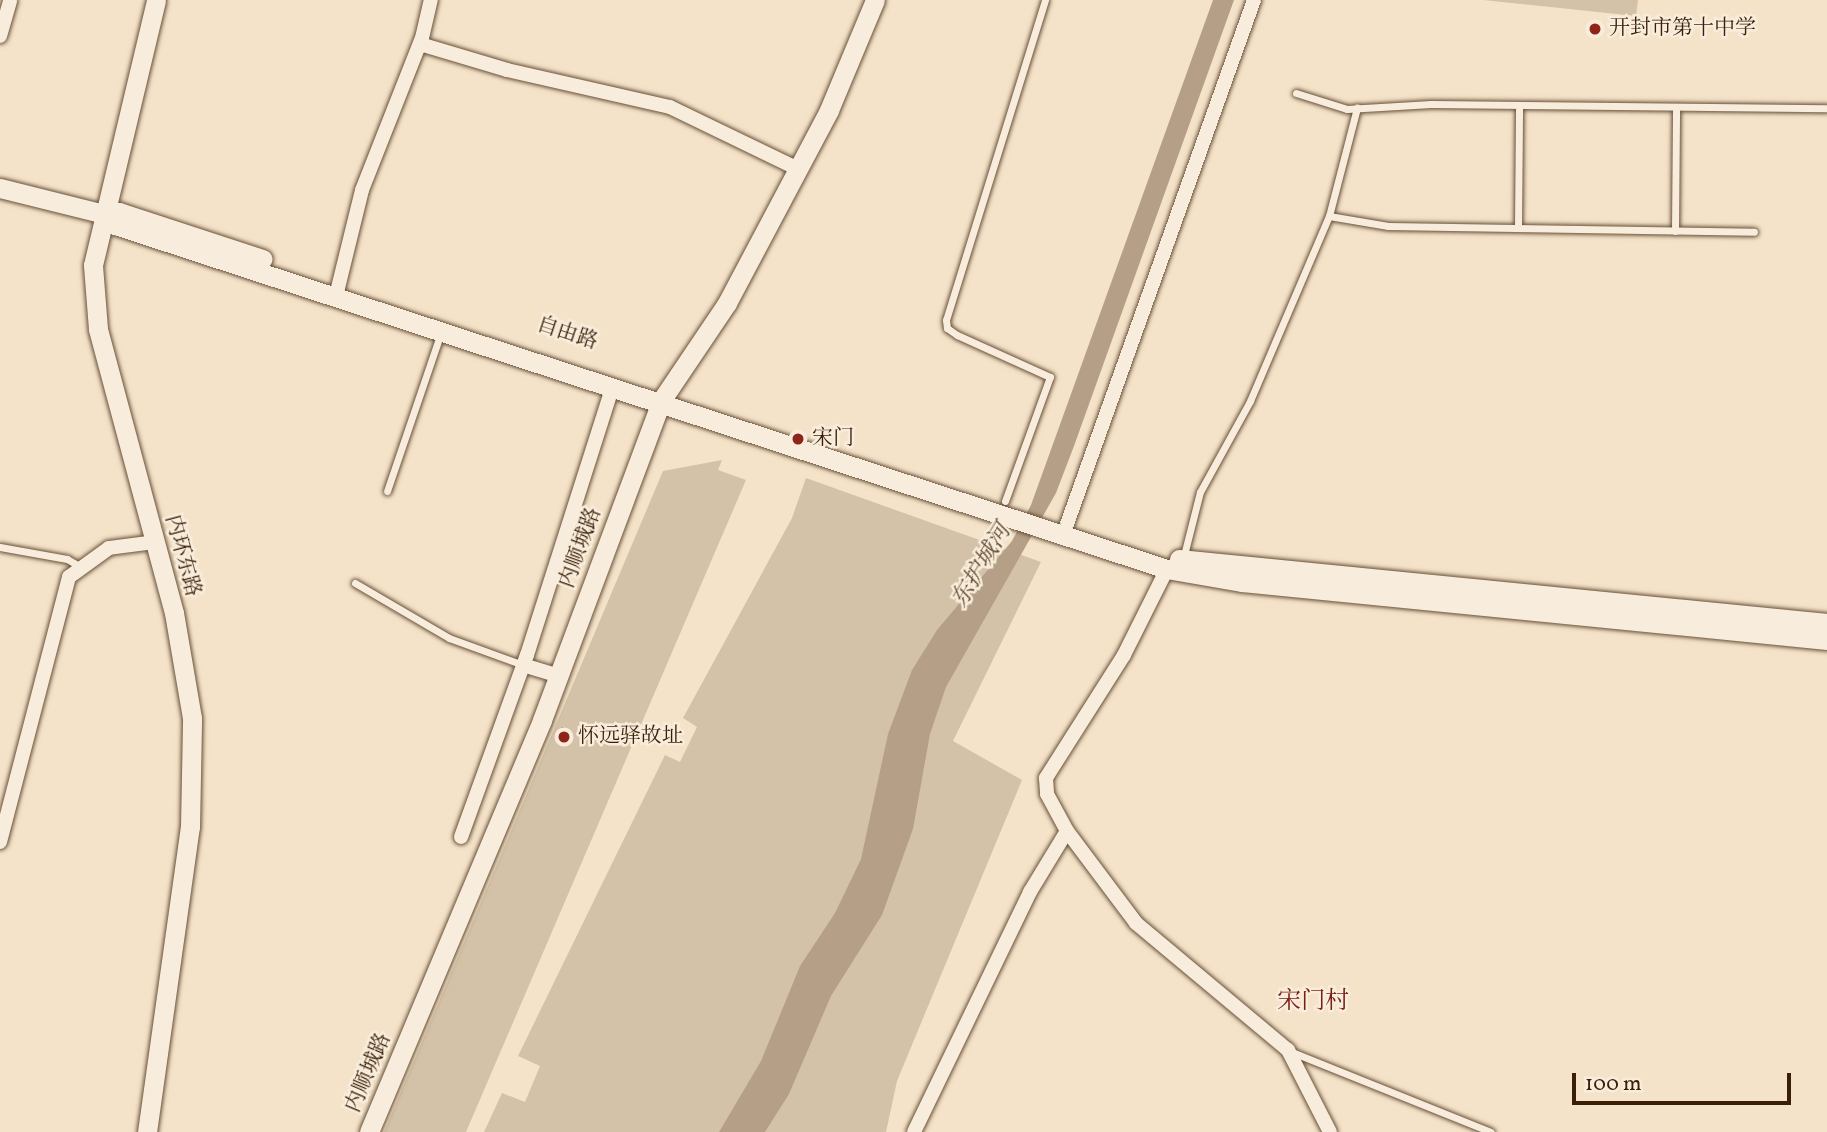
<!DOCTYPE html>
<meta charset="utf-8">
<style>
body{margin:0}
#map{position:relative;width:1827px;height:1132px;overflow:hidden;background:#f4e3c9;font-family:Vollkorn,"Noto Serif SC",serif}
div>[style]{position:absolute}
.green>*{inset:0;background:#d4c2a8}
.water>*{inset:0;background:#b5a087}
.building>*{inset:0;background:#9b856b}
.roads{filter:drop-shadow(0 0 2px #685037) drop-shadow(0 0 2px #685037)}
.lane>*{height:7px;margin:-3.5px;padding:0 3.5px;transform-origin:3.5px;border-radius:3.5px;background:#f8eddc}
.street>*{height:14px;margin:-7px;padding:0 7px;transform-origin:7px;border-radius:7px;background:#f8eddc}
.secondary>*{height:19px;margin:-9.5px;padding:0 9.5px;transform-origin:9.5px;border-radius:9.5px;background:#f8eddc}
.dots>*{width:19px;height:19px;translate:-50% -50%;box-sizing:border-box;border:4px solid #f8eddc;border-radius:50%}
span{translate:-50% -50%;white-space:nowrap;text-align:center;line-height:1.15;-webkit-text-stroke:5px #f8eddc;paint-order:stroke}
.poi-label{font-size:21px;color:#3a1f06}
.left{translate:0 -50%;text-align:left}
.street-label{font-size:21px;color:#3a1f06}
.water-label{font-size:23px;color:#654c33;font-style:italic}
.quarter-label{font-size:24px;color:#7a1f14}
.scale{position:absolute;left:1572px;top:1073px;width:219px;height:32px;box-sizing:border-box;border:4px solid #3a1f06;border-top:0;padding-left:9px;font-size:21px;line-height:24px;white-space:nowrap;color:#3a1f06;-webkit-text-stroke:5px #f8eddc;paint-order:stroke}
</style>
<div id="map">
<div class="green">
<div style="clip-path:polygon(1483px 0,1638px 0,1636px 16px)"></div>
<div style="clip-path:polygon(722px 460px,718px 470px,746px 480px,466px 1132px,384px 1132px,663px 471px)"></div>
<div style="clip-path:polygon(806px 478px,1041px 562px,953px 741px,1022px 780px,897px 1081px,886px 1132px,484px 1132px,502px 1093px,525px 1102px,540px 1066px,518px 1056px,665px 755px,680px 762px,697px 727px,683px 718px,792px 518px)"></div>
</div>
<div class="water">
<div style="clip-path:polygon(1213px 0,1234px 0,1074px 446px,1056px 493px,946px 687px,930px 734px,913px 829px,882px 915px,831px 996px,789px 1094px,765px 1132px,719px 1132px,761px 1061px,800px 966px,835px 913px,861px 859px,888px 734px,912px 670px,937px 630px,1012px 541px,1031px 505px)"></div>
</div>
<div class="building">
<div style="clip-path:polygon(562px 727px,571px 731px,566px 746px,557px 743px)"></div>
</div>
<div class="roads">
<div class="lane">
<div style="left:1296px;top:93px;width:53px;rotate:17.4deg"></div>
<div style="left:1347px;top:109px;width:84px;rotate:-3.4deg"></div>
<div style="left:1431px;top:104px;width:396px;rotate:0.6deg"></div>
<div style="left:1329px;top:216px;width:60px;rotate:9.6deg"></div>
<div style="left:1388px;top:226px;width:366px;rotate:0.9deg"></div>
<div style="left:1518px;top:228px;width:123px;rotate:-89.5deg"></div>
<div style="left:1675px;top:231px;width:124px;rotate:-89.5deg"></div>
<div style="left:387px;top:491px;width:165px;rotate:-71.2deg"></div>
<div style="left:1005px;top:501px;width:132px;rotate:-70.1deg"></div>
<div style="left:1050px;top:377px;width:102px;rotate:-155.7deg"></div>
<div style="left:957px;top:335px;width:12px;rotate:-145deg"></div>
<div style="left:947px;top:328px;width:8px;rotate:-97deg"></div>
<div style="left:946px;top:320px;width:335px;rotate:-72.8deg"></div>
<div style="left:0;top:547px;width:68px;rotate:10.2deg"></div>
<div style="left:67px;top:559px;width:16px;rotate:30deg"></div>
<div style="left:1183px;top:559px;width:69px;rotate:-75.8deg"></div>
<div style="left:1200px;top:492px;width:104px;rotate:-61.2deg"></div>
<div style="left:1250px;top:401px;width:201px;rotate:-66.9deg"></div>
<div style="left:1329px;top:216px;width:112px;rotate:-75.5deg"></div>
<div style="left:355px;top:583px;width:109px;rotate:30.3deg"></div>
<div style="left:449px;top:638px;width:79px;rotate:20deg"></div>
<div style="left:1292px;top:1052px;width:214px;rotate:21.9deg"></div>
</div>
<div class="street">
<div style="left:0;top:36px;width:37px;rotate:-74deg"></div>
<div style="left:420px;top:44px;width:91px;rotate:16.6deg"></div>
<div style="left:507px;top:70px;width:167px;rotate:12.8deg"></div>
<div style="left:670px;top:107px;width:142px;rotate:25.8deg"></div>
<div style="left:336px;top:296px;width:109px;rotate:-76.2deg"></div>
<div style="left:362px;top:190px;width:163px;rotate:-68.5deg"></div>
<div style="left:422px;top:38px;width:39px;rotate:-77deg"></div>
<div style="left:1067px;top:524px;width:556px;rotate:-70.36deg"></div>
<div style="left:1167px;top:569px;width:96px;rotate:116.6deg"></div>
<div style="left:1124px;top:655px;width:146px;rotate:122.4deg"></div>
<div style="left:1046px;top:778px;width:16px;rotate:86deg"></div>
<div style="left:1047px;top:794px;width:42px;rotate:61.6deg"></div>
<div style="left:1067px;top:831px;width:115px;rotate:53.1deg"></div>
<div style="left:1136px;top:923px;width:198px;rotate:39.9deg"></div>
<div style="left:1288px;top:1050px;width:92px;rotate:62.9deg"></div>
<div style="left:523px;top:665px;width:37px;rotate:17deg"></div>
<div style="left:461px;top:837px;width:194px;rotate:-70.1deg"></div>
<div style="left:527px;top:655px;width:282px;rotate:-72.3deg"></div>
<div style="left:0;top:842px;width:274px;rotate:-75.4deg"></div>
<div style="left:69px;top:577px;width:49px;rotate:-35.9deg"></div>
<div style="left:109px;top:548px;width:46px;rotate:-7.4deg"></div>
<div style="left:914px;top:1132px;width:267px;rotate:-64.2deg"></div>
<div style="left:1030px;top:892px;width:71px;rotate:-58.8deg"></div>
</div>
<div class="secondary">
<div style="left:0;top:188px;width:107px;rotate:14deg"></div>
<div style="left:104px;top:214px;width:16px;rotate:45deg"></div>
<div style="left:115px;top:225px;width:1107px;rotate:18.11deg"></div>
<div style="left:1167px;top:569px;width:76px;rotate:9.8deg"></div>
<div style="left:1242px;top:582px;width:588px;rotate:5.66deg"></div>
<div style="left:104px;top:214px;width:15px;rotate:-8deg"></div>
<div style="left:119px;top:212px;width:151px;rotate:18.1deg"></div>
<div style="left:1179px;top:559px;width:651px;rotate:5.64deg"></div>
<div style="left:147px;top:1132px;width:308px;rotate:-82deg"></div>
<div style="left:190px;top:827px;width:109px;rotate:-88.9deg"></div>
<div style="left:192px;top:718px;width:107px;rotate:-99.7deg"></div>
<div style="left:174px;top:613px;width:294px;rotate:-105deg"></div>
<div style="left:98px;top:329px;width:64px;rotate:-94.5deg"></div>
<div style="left:93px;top:265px;width:272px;rotate:-76.6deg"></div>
<div style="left:369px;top:1132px;width:447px;rotate:-67.2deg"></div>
<div style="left:542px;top:720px;width:340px;rotate:-69.5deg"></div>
<div style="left:661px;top:401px;width:118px;rotate:-56deg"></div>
<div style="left:727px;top:303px;width:218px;rotate:-62.1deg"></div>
<div style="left:829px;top:110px;width:119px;rotate:-67.3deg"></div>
</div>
</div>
<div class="dots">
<div style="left:1595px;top:29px;background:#8f2418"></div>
<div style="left:798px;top:439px;background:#8f2418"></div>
<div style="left:564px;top:737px;background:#8f2418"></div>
</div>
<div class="poi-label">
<span class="left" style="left:1609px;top:29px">开封市第十中学</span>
<span class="left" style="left:812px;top:439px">宋门</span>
<span class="left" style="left:578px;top:737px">怀远驿故址</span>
</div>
<div class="street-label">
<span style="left:567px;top:334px;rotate:18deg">自由路</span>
<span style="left:581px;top:548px;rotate:-70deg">内顺城路</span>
<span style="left:182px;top:556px;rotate:75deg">内环东路</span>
<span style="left:369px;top:1073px;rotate:-67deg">内顺城路</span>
</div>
<div class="water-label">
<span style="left:982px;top:566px;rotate:-59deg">东护城河</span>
</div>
<div class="quarter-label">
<span style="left:1313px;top:1003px">宋门村</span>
</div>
<div class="scale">100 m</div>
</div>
